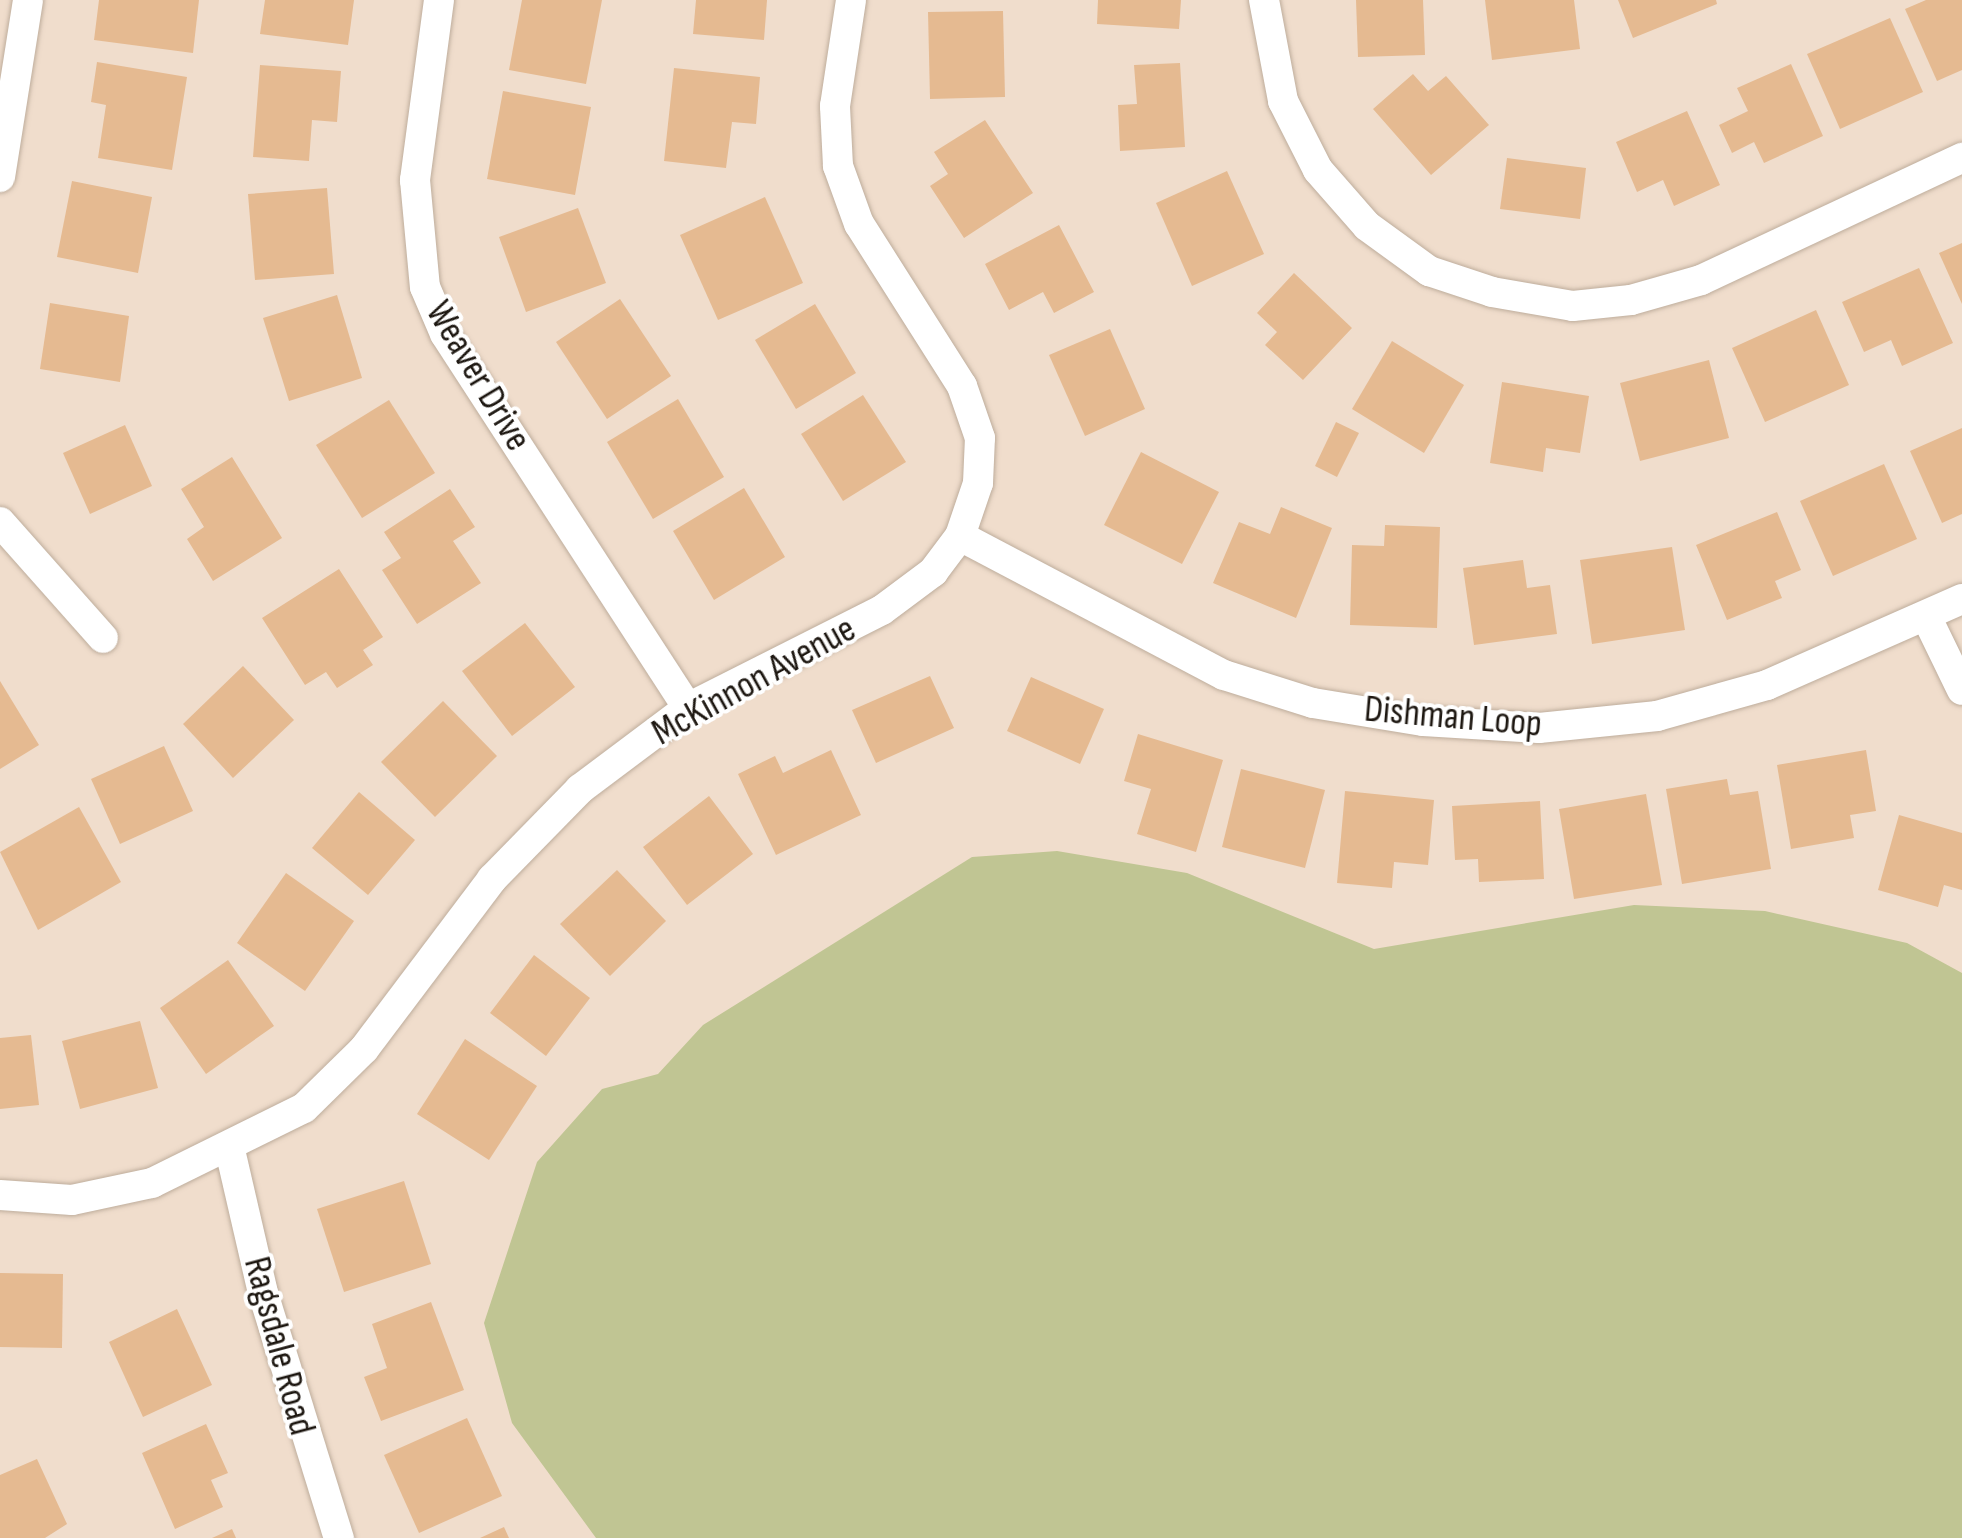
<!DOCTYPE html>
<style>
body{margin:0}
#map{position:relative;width:1962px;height:1538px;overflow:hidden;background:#f0ddcc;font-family:"Sofia Sans Condensed",sans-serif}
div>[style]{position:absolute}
.green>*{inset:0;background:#c0c593}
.building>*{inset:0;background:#e5ba91}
.roads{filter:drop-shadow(0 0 2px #bead9c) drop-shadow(0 0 2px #bead9c)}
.minor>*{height:30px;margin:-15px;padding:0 15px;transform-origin:15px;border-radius:15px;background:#fff}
span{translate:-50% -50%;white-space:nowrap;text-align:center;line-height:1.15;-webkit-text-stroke:8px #fff;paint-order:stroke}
.street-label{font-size:38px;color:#1d1711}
</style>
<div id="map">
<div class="green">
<div style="clip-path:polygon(1057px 851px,1187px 873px,1374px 949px,1634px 905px,1765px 911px,1907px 943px,1962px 973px,1962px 1538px,596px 1538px,512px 1423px,484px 1323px,537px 1162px,602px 1089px,658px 1074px,703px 1025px,972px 857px)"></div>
</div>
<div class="building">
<div style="clip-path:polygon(99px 0,199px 0,193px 53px,94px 40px)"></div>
<div style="clip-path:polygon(265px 0,354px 0,348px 45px,260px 34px)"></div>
<div style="clip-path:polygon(522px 0,602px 0,586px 84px,509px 70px)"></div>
<div style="clip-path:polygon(696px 0,767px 0,764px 40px,693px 34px)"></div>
<div style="clip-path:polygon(1098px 0,1181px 0,1179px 29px,1097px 24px)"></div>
<div style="clip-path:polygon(1356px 0,1423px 0,1425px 55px,1358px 57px)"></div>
<div style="clip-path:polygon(1485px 0,1574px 0,1580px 49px,1492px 60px)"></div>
<div style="clip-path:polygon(1618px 0,1716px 0,1717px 4px,1633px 38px)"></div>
<div style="clip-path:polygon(1926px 0,1962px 0,1962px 70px,1937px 81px,1905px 9px)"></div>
<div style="clip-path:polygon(1003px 11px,1005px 97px,930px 99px,928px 12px)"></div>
<div style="clip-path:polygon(1890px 18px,1923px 92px,1840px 129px,1807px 54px)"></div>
<div style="clip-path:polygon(97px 62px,187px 77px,172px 170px,98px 158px,106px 105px,91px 102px)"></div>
<div style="clip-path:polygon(1180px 63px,1185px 147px,1120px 151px,1118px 105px,1137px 104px,1134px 65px)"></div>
<div style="clip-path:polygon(1791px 64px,1823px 136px,1764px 163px,1754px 142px,1732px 153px,1719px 125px,1748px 111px,1737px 88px)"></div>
<div style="clip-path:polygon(260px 65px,341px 71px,337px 122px,312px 120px,309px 161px,253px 157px)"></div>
<div style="clip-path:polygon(674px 68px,760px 77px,756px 124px,732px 122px,726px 168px,664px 161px)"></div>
<div style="clip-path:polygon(1413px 74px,1428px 91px,1446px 76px,1489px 125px,1431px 175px,1373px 109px)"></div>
<div style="clip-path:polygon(503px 91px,591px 107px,575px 195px,487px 179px)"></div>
<div style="clip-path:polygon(1687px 111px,1720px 185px,1674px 206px,1663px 180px,1637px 192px,1616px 142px)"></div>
<div style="clip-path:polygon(985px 120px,1033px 193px,964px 238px,930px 186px,948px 174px,934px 152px)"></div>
<div style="clip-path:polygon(1507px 158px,1586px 168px,1580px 219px,1500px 209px)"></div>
<div style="clip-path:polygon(1227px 171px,1264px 254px,1192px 286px,1156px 203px)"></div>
<div style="clip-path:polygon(72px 181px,152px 197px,138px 273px,57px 257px)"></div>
<div style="clip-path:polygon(327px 188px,334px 274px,255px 280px,248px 194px)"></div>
<div style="clip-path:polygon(765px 197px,803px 283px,718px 320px,680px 235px)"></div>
<div style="clip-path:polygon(578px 208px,606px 283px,526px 312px,499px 237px)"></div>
<div style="clip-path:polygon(1059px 225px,1094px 292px,1054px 313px,1043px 292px,1009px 310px,985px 264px)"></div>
<div style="clip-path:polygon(1962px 243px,1962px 304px,1939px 253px)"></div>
<div style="clip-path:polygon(1919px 268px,1953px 343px,1902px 366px,1891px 340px,1864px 352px,1842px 302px)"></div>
<div style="clip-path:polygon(1294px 273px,1352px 328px,1303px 380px,1265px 345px,1277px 332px,1257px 313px)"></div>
<div style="clip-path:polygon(337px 295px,362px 378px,289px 401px,263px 318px)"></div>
<div style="clip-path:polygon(620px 299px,671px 376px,607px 419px,556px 342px)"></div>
<div style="clip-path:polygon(50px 303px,129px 316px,120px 382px,40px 369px)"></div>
<div style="clip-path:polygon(815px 304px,856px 373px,796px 409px,755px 340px)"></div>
<div style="clip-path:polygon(1816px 310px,1849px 385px,1765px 422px,1732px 348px)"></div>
<div style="clip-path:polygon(1110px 329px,1145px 409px,1085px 436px,1049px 355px)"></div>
<div style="clip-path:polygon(1392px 341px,1464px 385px,1424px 453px,1352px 409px)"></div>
<div style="clip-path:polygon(1709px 360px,1729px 438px,1640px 461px,1620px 383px)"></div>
<div style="clip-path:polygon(1502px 382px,1589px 396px,1580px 453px,1546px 448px,1543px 472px,1490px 463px)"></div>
<div style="clip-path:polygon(863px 395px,906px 462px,843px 501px,801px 434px)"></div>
<div style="clip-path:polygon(678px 399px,724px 477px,653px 519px,607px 442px)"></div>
<div style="clip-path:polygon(389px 400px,435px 473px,362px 518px,316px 445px)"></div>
<div style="clip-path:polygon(1336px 422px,1359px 433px,1337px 477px,1315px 466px)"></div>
<div style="clip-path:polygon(125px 425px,152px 486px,90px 514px,63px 453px)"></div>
<div style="clip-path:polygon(1962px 428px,1962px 514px,1942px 523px,1910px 451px)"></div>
<div style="clip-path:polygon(1141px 452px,1219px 492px,1182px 564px,1104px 525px)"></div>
<div style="clip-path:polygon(232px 457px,282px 538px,213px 581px,187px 539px,204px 527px,181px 489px)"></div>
<div style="clip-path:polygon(1884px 464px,1917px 539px,1833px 576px,1800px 501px)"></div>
<div style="clip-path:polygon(744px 488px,785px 557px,714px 600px,673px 531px)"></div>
<div style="clip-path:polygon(450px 489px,475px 527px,453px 541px,481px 583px,417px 624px,382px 570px,401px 558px,384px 532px)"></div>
<div style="clip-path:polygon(1281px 507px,1332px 528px,1296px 618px,1213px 583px,1239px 522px,1270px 534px)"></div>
<div style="clip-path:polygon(1777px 512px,1801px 570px,1775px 581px,1782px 598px,1727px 620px,1696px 545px)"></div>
<div style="clip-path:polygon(1385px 525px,1440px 527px,1437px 628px,1350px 625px,1352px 545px,1384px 546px)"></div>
<div style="clip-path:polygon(1672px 547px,1685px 630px,1592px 644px,1580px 560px)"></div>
<div style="clip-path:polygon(1523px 560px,1527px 588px,1550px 585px,1557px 634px,1474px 645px,1463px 568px)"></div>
<div style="clip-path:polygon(339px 569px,383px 637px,363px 650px,373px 665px,337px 688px,326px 672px,305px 685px,262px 618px)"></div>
<div style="clip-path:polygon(525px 623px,575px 687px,512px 736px,462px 671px)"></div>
<div style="clip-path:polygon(243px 666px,294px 720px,233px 778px,183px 724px)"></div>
<div style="clip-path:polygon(930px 676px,954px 728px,876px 763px,852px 710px)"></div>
<div style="clip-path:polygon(1031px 677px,1104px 709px,1080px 764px,1007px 731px)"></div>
<div style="clip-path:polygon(0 681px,39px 745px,0 769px)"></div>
<div style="clip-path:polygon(443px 701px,497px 756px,435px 817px,381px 762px)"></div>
<div style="clip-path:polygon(1138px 734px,1223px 760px,1196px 852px,1137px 834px,1151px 789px,1124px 781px)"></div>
<div style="clip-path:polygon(164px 746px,193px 811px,120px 844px,91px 779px)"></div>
<div style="clip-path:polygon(831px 750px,861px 815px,776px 855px,738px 774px,775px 756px,783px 773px)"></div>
<div style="clip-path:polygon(1866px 750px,1876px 811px,1850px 815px,1854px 838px,1791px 849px,1777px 765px)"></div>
<div style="clip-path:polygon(1241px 769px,1325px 790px,1305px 868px,1222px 847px)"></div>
<div style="clip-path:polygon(1727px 779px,1730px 795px,1758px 791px,1771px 869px,1682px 884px,1666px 789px)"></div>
<div style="clip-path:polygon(1345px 791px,1434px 800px,1428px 865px,1394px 862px,1392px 888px,1337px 883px)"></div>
<div style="clip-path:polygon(359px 792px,415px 840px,368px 895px,312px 848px)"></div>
<div style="clip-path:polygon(1646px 794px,1662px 885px,1574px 899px,1559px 809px)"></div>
<div style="clip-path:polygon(709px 796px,753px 854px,687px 905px,643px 847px)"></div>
<div style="clip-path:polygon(1540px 801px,1544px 879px,1479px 882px,1478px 859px,1455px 860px,1452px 806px)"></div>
<div style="clip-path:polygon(79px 807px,121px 882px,38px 930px,0 852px)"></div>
<div style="clip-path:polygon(1899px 815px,1962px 833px,1962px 890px,1944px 885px,1938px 907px,1878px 890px)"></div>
<div style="clip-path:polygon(617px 870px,666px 921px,610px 976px,560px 924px)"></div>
<div style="clip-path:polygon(286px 873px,354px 921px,305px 991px,237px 943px)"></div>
<div style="clip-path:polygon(534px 955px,590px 998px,546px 1056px,490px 1013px)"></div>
<div style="clip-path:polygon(228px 960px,274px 1026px,206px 1074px,160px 1008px)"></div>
<div style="clip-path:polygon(140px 1021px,158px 1088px,80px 1109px,62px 1041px)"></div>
<div style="clip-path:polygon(31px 1035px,39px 1105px,0 1109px,0 1038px)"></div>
<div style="clip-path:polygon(465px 1039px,537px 1086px,489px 1160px,417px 1114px)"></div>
<div style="clip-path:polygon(404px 1181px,431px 1264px,344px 1292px,317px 1209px)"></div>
<div style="clip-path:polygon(0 1273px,63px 1274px,62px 1348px,0 1347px)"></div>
<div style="clip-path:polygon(431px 1302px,464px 1390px,381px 1421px,364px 1377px,387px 1368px,372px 1324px)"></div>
<div style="clip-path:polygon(177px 1309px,212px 1385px,143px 1417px,109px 1342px)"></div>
<div style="clip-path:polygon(467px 1418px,502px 1496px,419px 1533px,384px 1455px)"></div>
<div style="clip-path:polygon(206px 1424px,228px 1473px,211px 1480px,223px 1507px,175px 1529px,142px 1453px)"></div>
<div style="clip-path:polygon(37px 1459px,67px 1524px,45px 1538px,0 1538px,0 1475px)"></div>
<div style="clip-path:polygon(504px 1527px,509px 1538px,480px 1538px)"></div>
<div style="clip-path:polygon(232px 1529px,236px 1538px,212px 1538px)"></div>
</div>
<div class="roads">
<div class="minor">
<div style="left:439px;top:0;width:182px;rotate:97.6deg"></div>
<div style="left:415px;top:180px;width:107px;rotate:84.7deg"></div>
<div style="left:425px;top:287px;width:51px;rotate:66.9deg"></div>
<div style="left:445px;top:334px;width:446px;rotate:57deg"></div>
<div style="left:1264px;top:0;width:103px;rotate:79.3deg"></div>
<div style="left:1283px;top:101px;width:77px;rotate:63.1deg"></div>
<div style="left:1318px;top:170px;width:74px;rotate:48.8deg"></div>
<div style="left:1367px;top:226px;width:77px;rotate:36deg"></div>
<div style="left:1429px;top:271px;width:66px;rotate:18.4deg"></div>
<div style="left:1492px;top:292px;width:82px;rotate:9.8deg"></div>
<div style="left:1573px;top:306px;width:58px;rotate:-5.9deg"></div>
<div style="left:1631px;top:300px;width:73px;rotate:-15.9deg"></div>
<div style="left:1701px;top:280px;width:288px;rotate:-25.1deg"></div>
<div style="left:0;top:177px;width:179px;rotate:-81deg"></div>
<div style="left:0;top:522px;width:155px;rotate:48.4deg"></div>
<div style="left:960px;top:536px;width:298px;rotate:27.8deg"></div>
<div style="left:1224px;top:675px;width:93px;rotate:17.5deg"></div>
<div style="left:1313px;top:703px;width:111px;rotate:9.3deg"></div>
<div style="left:1423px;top:721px;width:116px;rotate:3.5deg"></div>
<div style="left:1539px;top:728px;width:119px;rotate:-5.8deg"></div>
<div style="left:1657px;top:716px;width:114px;rotate:-15.7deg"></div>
<div style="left:1767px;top:685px;width:213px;rotate:-23.8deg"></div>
<div style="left:1926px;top:616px;width:82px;rotate:64.1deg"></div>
<div style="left:230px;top:1150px;width:147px;rotate:77deg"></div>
<div style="left:263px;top:1293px;width:257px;rotate:72.8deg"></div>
<div style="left:0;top:1195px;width:72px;rotate:4deg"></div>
<div style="left:72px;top:1200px;width:82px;rotate:-12deg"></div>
<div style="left:152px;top:1183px;width:169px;rotate:-26.3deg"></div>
<div style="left:304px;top:1108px;width:84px;rotate:-44.5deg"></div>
<div style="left:364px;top:1049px;width:213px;rotate:-53deg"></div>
<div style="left:492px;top:879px;width:126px;rotate:-45.6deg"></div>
<div style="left:580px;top:789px;width:135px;rotate:-36.9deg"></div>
<div style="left:688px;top:708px;width:217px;rotate:-26.8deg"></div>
<div style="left:882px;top:610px;width:64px;rotate:-36.7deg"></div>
<div style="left:933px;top:572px;width:45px;rotate:-53.1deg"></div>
<div style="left:960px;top:536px;width:56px;rotate:-71.2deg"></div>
<div style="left:978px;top:483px;width:45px;rotate:-87.5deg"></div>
<div style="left:980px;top:438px;width:55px;rotate:-109.1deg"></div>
<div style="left:962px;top:386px;width:192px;rotate:-122.4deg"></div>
<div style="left:859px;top:224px;width:62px;rotate:-109.9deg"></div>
<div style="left:838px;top:166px;width:60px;rotate:-92.9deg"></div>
<div style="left:835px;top:106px;width:107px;rotate:-81.4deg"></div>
</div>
</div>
<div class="street-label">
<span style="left:478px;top:376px;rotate:59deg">Weaver Drive</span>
<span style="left:754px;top:681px;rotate:-29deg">McKinnon Avenue</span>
<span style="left:1453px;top:717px;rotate:5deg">Dishman Loop</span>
<span style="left:279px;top:1346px;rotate:75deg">Ragsdale Road</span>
</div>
</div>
